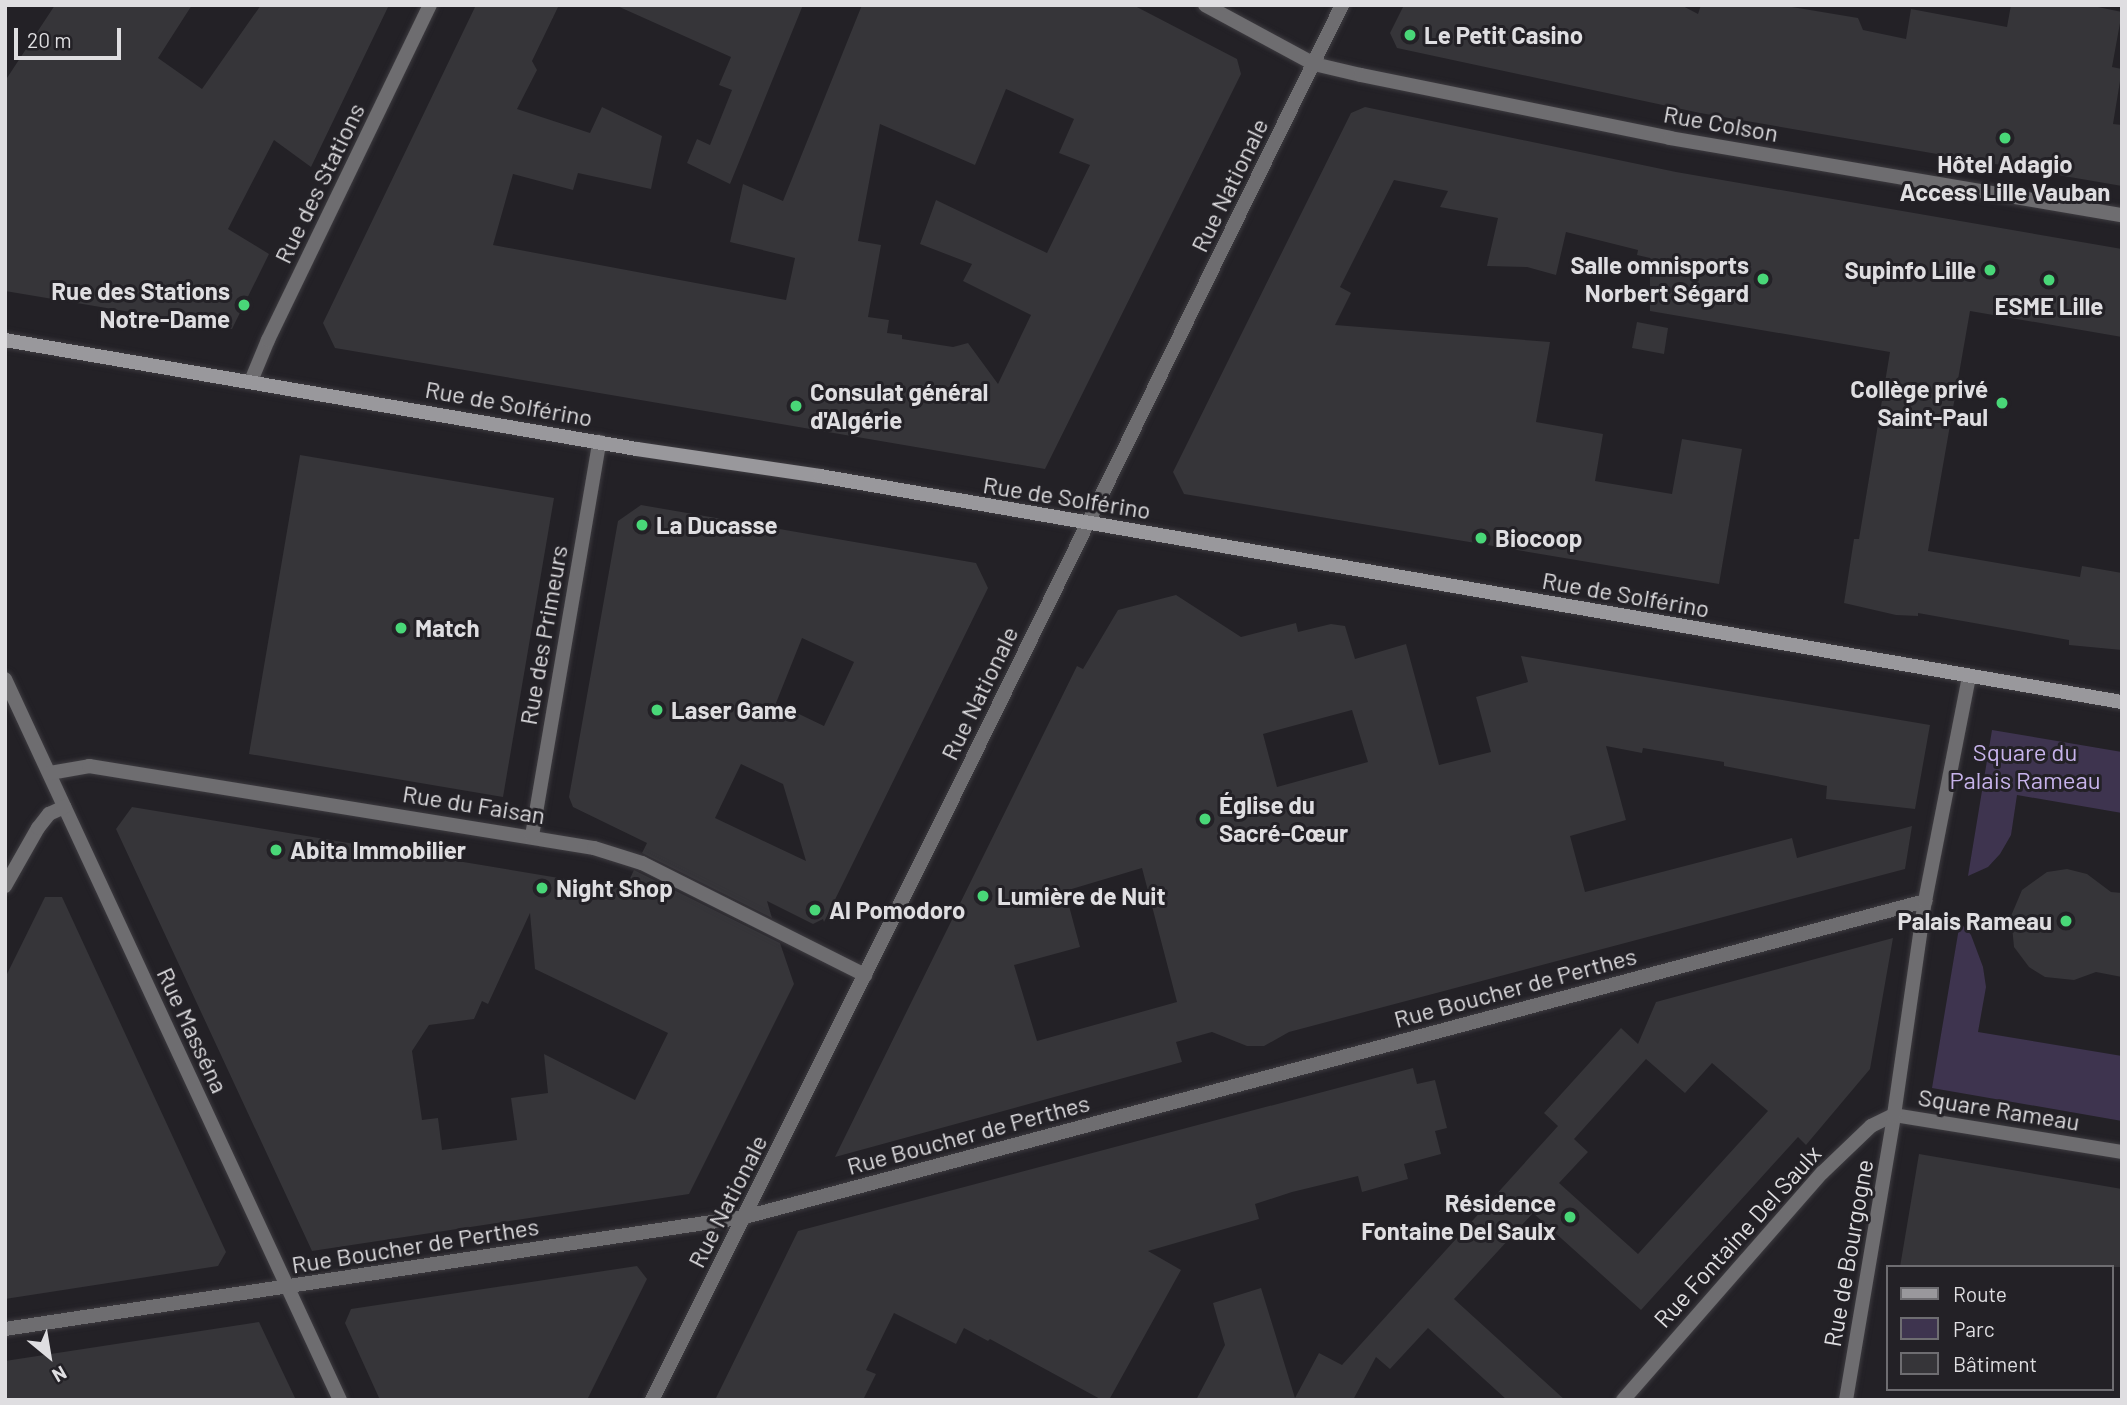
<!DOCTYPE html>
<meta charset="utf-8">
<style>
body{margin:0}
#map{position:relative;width:2127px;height:1405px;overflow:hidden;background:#232126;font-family:Barlow,sans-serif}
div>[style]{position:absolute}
.green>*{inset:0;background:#3e344f}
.building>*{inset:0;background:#363539}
.roads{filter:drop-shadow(0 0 2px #3d3b40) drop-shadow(0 0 2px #3d3b40)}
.minor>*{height:14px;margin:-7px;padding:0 7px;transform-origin:7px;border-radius:7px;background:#6e6d70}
.tertiary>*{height:14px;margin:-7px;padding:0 7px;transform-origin:7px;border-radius:7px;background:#6e6d70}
.secondary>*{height:14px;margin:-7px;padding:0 7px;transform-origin:7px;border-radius:7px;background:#99989c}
.dots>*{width:19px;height:19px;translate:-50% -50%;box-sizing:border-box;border:4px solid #232126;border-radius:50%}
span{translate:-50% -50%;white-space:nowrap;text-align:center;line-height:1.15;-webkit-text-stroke:6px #232126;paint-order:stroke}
.poi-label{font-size:24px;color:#dfdee1;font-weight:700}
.left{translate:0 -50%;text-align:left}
.right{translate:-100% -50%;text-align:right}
.street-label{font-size:24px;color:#dfdee1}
.park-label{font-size:24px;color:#c7b3eb}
.frame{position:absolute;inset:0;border:7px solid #dfdee1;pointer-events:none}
.legend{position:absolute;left:1886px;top:1265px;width:228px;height:126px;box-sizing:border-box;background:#232126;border:2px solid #6e6d71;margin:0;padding:9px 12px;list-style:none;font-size:21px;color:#dfdee1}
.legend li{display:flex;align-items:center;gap:14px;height:35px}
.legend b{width:35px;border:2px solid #6e6d71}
.north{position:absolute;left:14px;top:1321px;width:70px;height:70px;-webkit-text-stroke:5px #232126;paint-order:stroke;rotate:150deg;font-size:19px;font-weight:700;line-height:28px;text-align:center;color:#dfdee1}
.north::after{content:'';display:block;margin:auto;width:24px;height:32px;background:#dfdee1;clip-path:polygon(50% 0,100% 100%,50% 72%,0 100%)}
.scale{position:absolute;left:14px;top:28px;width:107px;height:32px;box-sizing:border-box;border:4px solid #dfdee1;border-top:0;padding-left:9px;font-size:21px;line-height:24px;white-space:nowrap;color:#dfdee1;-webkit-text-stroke:5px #232126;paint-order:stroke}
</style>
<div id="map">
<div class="green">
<div style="clip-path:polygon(1992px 730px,2122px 752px,2122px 813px,2017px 795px,2011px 835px,2000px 854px,1988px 867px,1968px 876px)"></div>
<div style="clip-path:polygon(1960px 922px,1971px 935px,1983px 967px,1986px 987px,1978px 1032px,2122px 1056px,2122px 1121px,1932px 1088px)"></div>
</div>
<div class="building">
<div style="clip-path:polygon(55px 5px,192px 5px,158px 58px,202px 89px,261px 5px,389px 5px,311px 167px,274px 140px,228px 229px,269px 254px,232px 329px,5px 291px,5px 81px)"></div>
<div style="clip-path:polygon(evenodd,476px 5px,559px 5px,532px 61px,537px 70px,517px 109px,590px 133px,602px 107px,662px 136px,651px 189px,578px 173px,573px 190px,513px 174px,493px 245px,786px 300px,795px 258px,730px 242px,743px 184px,783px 201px,862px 5px,1133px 5px,1237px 59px,1241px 74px,1045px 469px,335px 348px,323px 323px,476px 5px,1006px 89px,1074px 119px,1059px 153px,1090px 165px,1047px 253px,936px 200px,920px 244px,972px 264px,963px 281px,1031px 315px,998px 384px,968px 343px,953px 347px,902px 339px,902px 335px,887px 333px,889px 320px,868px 317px,881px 245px,858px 241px,880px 124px,975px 165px,1006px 89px)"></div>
<div style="clip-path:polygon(615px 5px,803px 5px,730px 184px,687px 163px,697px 139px,710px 145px,732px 90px,719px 85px,731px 57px)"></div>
<div style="clip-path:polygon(1404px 5px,1681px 5px,1698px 14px,1701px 5px,1780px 5px,1858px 18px,1863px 30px,1906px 39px,1911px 9px,2007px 27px,2011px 5px,2088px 5px,2122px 12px,2112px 67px,2122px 69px,2113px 124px,2122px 125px,2122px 186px,1700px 113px,1397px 48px,1390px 33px)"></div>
<div style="clip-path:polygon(1365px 107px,1676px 172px,2122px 249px,2122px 337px,1970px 311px,1928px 551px,2080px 577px,2082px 566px,2122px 573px,2122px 650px,2069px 645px,2069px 640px,1918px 613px,1918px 616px,1896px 615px,1844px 603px,1854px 539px,1859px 539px,1890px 352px,1650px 311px,1650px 258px,1637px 255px,1638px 250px,1566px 232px,1556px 275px,1527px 267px,1487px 266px,1498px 218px,1440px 207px,1448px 191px,1394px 180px,1340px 287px,1351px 293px,1335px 325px,1550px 342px,1536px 422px,1603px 434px,1595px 481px,1672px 494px,1682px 439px,1742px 449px,1719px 584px,1184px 494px,1173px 472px,1351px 113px)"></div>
<div style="clip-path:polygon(1637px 322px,1668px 328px,1664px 354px,1632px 348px)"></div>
<div style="clip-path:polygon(300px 455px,554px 498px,503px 797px,249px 754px)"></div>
<div style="clip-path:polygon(evenodd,641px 505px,976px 563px,988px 588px,824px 922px,823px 919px,813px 924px,767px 901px,772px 918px,642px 853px,647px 843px,573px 807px,569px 797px,618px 521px,641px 505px,802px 638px,854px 662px,824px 726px,776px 703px,802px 638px,641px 505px,741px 764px,783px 784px,806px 861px,715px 818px,741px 764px)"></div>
<div style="clip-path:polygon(evenodd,1176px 595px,1241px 637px,1296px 623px,1298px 632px,1331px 624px,1345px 626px,1355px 659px,1406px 644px,1439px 765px,1491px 752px,1476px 697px,1528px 682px,1521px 656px,1930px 725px,1915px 809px,1826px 799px,1827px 786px,1724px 766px,1724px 762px,1643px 748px,1642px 753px,1606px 746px,1626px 820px,1570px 836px,1585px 892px,1792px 838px,1797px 858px,1912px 826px,1905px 869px,1289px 1032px,1264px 1046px,1247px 1046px,1212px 1032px,1176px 1042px,1182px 1062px,835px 1157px,1077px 666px,1083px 669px,1118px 610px,1176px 595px,1352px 710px,1368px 762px,1277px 787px,1263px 734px,1352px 710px,1176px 595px,1142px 868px,1177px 1002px,1037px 1041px,1014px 965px,1080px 947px,1065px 891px,1142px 868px)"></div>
<div style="clip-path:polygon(evenodd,132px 807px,625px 889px,634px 870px,780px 943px,794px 984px,689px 1194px,312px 1251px,116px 829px,132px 807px,530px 913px,535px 969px,668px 1033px,635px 1100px,544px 1054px,548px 1093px,511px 1098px,517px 1140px,442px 1150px,438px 1118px,422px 1120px,412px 1051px,429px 1025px,474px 1019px,482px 1001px,488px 1004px,530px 913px)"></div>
<div style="clip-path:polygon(2067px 869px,2087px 874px,2111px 892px,2122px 893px,2122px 977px,2096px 972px,2074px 980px,2045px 977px,2029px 967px,2014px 947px,2011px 916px,2022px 890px,2047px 872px)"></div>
<div style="clip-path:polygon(45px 897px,62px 897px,226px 1252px,218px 1266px,5px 1299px,5px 978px)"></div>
<div style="clip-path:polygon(evenodd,1893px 938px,1870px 1069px,1806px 1145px,1798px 1137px,1641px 1310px,1533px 1213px,1454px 1299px,1565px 1400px,1507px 1400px,1428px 1328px,1390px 1369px,1376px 1357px,1353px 1400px,1196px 1400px,1225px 1345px,1213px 1303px,1261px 1288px,1295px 1398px,1319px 1353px,1342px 1365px,1558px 1126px,1544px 1113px,1621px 1028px,1638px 1044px,1656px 1002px,1893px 938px,1646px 1059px,1685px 1093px,1712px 1063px,1768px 1111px,1638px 1254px,1559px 1183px,1588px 1152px,1574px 1139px,1646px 1059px)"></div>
<div style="clip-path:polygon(1413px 1068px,1417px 1084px,1435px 1080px,1447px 1128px,1435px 1131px,1441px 1154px,1404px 1164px,1408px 1179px,1362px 1192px,1358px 1176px,1292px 1192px,1255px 1204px,1259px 1219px,1148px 1251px,1181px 1270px,1109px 1400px,1102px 1400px,990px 1339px,988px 1341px,964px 1328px,956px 1344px,894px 1313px,866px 1370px,876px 1374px,863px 1400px,715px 1400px,798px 1231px)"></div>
<div style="clip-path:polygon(1919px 1154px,2122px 1189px,2122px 1267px,1900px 1267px)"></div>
<div style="clip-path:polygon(637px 1266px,647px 1279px,587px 1400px,380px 1400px,345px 1323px,351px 1309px)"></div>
<div style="clip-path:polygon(259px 1322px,296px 1400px,5px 1400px,5px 1361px)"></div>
</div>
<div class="roads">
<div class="minor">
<div style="left:1205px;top:5px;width:124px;rotate:28.4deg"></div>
<div style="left:1314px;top:64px;width:48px;rotate:13.2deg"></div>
<div style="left:1361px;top:75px;width:315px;rotate:11.5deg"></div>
<div style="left:1670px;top:138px;width:459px;rotate:9.7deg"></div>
<div style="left:251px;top:381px;width:44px;rotate:-67.5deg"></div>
<div style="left:268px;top:340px;width:372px;rotate:-64.2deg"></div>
<div style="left:5px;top:679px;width:795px;rotate:65.08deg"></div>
<div style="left:50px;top:773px;width:40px;rotate:-10deg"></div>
<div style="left:89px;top:766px;width:512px;rotate:9.22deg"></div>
<div style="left:594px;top:848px;width:50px;rotate:17.4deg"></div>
<div style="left:642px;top:863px;width:250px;rotate:26.7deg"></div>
<div style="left:532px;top:836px;width:400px;rotate:-80.3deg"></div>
<div style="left:5px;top:886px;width:67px;rotate:-60.4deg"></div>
<div style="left:38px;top:828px;width:18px;rotate:-52deg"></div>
<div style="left:49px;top:814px;width:17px;rotate:-25deg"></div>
<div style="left:1894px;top:1115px;width:231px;rotate:9.2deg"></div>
<div style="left:5px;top:1329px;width:748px;rotate:-8.61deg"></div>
<div style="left:745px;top:1217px;width:1222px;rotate:-14.99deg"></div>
<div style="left:1623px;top:1400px;width:302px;rotate:-48.8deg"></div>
<div style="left:1822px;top:1173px;width:68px;rotate:-43.8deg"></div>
<div style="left:1871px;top:1126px;width:25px;rotate:-26deg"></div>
<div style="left:1846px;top:1400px;width:289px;rotate:-80.4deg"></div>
<div style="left:1894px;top:1115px;width:216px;rotate:-81.8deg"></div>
<div style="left:1925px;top:901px;width:229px;rotate:-78.9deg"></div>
</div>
<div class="tertiary">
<div style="left:652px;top:1400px;width:669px;rotate:-63.43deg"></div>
<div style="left:951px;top:802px;width:888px;rotate:-63.87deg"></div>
</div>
<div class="secondary">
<div style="left:5px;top:340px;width:641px;rotate:9.79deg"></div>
<div style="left:637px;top:449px;width:185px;rotate:8.4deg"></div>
<div style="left:820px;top:476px;width:1321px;rotate:9.85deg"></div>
</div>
</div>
<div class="dots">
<div style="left:1410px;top:35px;background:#49d778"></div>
<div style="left:2005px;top:138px;background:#49d778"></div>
<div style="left:1990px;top:270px;background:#49d778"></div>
<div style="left:1763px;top:279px;background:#49d778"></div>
<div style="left:2049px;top:280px;background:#49d778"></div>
<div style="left:244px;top:305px;background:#49d778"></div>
<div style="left:2002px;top:403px;background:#49d778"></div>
<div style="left:796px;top:406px;background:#49d778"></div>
<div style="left:642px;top:525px;background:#49d778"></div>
<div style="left:1481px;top:538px;background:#49d778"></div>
<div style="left:401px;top:628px;background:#49d778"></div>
<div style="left:657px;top:710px;background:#49d778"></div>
<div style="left:1205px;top:819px;background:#49d778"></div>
<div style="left:276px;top:850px;background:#49d778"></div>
<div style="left:542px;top:888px;background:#49d778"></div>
<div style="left:983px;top:896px;background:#49d778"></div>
<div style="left:815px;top:910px;background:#49d778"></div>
<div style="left:2066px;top:921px;background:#49d778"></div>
<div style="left:1570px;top:1217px;background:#49d778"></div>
</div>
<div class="poi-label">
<span class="left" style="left:1424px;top:35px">Le Petit Casino</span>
<span style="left:2005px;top:178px">Hôtel Adagio<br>Access Lille Vauban</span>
<span class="right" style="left:1749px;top:279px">Salle omnisports<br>Norbert Ségard</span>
<span class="right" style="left:1976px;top:270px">Supinfo Lille</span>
<span class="right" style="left:230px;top:305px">Rue des Stations<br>Notre-Dame</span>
<span style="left:2049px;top:306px">ESME Lille</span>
<span class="right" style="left:1988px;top:403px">Collège privé<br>Saint-Paul</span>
<span class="left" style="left:810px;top:406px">Consulat général<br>d'Algérie</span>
<span class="left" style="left:656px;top:525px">La Ducasse</span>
<span class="left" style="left:1495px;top:538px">Biocoop</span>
<span class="left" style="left:415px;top:628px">Match</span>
<span class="left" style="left:671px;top:710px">Laser Game</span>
<span class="left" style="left:1219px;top:819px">Église du<br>Sacré-Cœur</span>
<span class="left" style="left:290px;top:850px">Abita Immobilier</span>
<span class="left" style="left:556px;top:888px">Night Shop</span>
<span class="left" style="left:997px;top:896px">Lumière de Nuit</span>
<span class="left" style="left:829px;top:910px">Al Pomodoro</span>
<span class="right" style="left:2052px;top:921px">Palais Rameau</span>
<span class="right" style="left:1556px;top:1217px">Résidence<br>Fontaine Del Saulx</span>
</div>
<div class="street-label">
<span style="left:1721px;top:123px;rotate:10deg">Rue Colson</span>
<span style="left:319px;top:183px;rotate:-64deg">Rue des Stations</span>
<span style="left:1229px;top:185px;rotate:-64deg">Rue Nationale</span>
<span style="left:509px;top:403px;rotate:10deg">Rue de Solférino</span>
<span style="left:1067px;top:497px;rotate:9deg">Rue de Solférino</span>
<span style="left:1626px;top:594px;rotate:10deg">Rue de Solférino</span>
<span style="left:543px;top:635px;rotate:-80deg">Rue des Primeurs</span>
<span style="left:979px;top:693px;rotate:-64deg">Rue Nationale</span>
<span style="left:474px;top:804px;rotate:9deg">Rue du Faisan</span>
<span style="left:1515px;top:987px;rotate:-15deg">Rue Boucher de Perthes</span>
<span style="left:193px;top:1030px;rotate:65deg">Rue Masséna</span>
<span style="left:1999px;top:1109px;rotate:9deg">Square Rameau</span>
<span style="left:968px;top:1134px;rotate:-15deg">Rue Boucher de Perthes</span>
<span style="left:727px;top:1201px;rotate:-63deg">Rue Nationale</span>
<span style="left:1737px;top:1236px;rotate:-48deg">Rue Fontaine Del Saulx</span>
<span style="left:415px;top:1245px;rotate:-9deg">Rue Boucher de Perthes</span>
<span style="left:1848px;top:1253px;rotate:-80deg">Rue de Bourgogne</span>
</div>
<div class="park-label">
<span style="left:2025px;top:766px">Square du<br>Palais Rameau</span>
</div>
<div class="frame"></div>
<ul class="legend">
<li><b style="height:9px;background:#99989c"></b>Route</li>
<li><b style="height:19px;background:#3e344f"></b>Parc</li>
<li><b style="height:19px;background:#363539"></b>Bâtiment</li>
</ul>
<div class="north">N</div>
<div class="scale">20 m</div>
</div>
